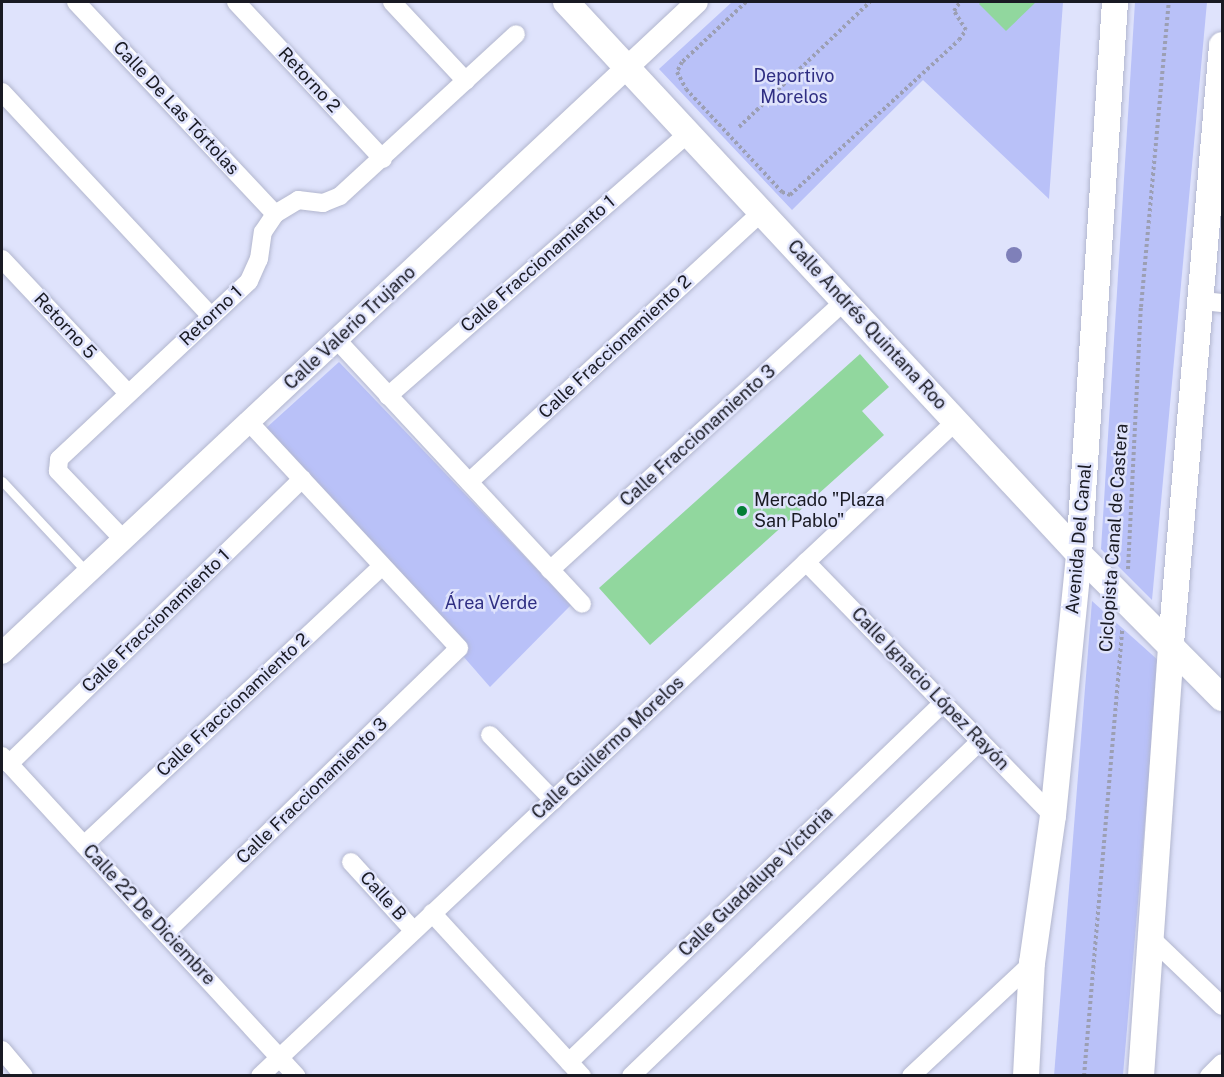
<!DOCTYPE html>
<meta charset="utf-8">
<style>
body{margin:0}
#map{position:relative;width:1224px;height:1077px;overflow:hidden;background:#dfe3fc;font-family:"Public Sans",sans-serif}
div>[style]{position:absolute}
.green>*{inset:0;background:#b9c1f8}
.building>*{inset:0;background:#91d79e}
.path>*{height:4px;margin-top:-2px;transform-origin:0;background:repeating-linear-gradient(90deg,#9c9fb3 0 3px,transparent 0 6px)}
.roads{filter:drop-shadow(0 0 2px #b2b6ce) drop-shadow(0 0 2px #b2b6ce)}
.service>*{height:9px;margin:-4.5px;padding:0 4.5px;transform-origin:4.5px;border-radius:4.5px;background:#fff}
.minor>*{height:18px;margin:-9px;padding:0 9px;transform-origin:9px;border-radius:9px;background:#fff}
.tertiary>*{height:22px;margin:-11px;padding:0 11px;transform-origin:11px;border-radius:11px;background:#fff}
.secondary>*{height:26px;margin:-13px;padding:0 13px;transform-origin:13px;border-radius:13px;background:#fff}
.trees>*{width:16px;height:16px;margin:-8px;border-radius:50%;background:#7f80b9}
.dots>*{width:16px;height:16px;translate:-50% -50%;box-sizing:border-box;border:3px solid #dfe3fc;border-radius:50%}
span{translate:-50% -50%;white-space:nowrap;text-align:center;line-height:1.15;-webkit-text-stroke:5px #dfe3fc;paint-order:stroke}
.park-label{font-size:18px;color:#302f83}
.street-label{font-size:18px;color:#191a23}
.poi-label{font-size:18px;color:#191a23}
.left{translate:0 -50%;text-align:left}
.frame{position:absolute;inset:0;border:3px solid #191a23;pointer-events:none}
</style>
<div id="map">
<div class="green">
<div style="clip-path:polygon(732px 2px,1063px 2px,1049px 199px,923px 80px,792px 210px,659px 69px)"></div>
<div style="clip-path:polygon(1135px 2px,1207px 2px,1152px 600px,1101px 549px)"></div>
<div style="clip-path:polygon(339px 362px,571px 605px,490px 687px,265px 429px)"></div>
<div style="clip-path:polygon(1092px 601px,1159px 661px,1123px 1075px,1054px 1076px)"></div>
</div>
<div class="building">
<div style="clip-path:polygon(981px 2px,1036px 2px,1006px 31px,979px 4px)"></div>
<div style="clip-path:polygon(860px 354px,889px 387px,862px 411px,884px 435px,650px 645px,599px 588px)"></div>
</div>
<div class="path">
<div style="left:746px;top:2px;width:88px;rotate:136.8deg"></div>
<div style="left:682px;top:62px;width:11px;rotate:117deg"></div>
<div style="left:677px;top:72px;width:19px;rotate:62deg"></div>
<div style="left:686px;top:89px;width:141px;rotate:47deg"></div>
<div style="left:782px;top:192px;width:9px;rotate:21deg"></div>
<div style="left:790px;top:195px;width:229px;rotate:-42.5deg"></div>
<div style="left:959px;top:40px;width:12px;rotate:-55deg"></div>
<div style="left:966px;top:30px;width:22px;rotate:-122deg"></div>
<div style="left:954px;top:11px;width:11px;rotate:-56deg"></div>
<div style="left:739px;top:127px;width:181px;rotate:-43.7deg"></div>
<div style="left:1128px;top:569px;width:262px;rotate:-87.2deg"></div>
<div style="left:1141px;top:307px;width:306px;rotate:-84.8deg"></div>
<div style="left:1084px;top:1076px;width:448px;rotate:-85.1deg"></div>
</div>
<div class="roads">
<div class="service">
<div style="left:2px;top:481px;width:125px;rotate:47deg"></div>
</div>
<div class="minor">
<div style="left:76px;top:2px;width:291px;rotate:46.8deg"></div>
<div style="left:236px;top:2px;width:215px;rotate:46.9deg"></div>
<div style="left:392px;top:2px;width:108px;rotate:46.9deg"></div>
<div style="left:2px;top:92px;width:306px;rotate:47deg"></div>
<div style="left:2px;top:259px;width:184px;rotate:46.8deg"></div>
<div style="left:1203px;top:301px;width:19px;rotate:6deg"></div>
<div style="left:337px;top:340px;width:360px;rotate:47.1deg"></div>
<div style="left:388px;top:396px;width:399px;rotate:-41.2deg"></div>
<div style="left:469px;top:482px;width:398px;rotate:-42.7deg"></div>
<div style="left:122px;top:538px;width:93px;rotate:-133.7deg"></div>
<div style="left:58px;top:471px;width:12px;rotate:-85deg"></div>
<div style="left:59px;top:459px;width:260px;rotate:-43.1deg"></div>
<div style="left:249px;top:281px;width:24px;rotate:-66deg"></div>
<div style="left:259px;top:259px;width:27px;rotate:-82deg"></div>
<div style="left:263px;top:232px;width:22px;rotate:-56deg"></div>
<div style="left:275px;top:214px;width:27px;rotate:-31deg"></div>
<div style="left:298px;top:200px;width:25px;rotate:7deg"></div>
<div style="left:323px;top:203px;width:18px;rotate:-22deg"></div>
<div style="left:340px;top:196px;width:239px;rotate:-42.6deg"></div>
<div style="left:806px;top:562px;width:354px;rotate:45.8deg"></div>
<div style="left:550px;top:570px;width:399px;rotate:-42.4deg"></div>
<div style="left:490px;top:735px;width:91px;rotate:45.9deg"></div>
<div style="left:2px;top:756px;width:435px;rotate:47.4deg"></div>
<div style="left:9px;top:764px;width:409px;rotate:-44.2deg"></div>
<div style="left:84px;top:845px;width:408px;rotate:-43.1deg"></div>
<div style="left:351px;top:862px;width:93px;rotate:47.6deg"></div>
<div style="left:432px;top:913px;width:222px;rotate:47.4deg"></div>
<div style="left:165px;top:933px;width:409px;rotate:-44.1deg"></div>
<div style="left:459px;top:648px;width:309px;rotate:-132.9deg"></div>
<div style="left:1152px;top:939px;width:97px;rotate:43.7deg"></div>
<div style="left:2px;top:1050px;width:34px;rotate:50deg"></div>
<div style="left:569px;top:1062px;width:518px;rotate:-43.83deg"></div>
<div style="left:260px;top:1076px;width:956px;rotate:-43.26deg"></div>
<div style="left:631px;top:1076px;width:484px;rotate:-43.8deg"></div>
<div style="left:911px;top:1076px;width:166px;rotate:-43deg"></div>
<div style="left:1209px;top:1076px;width:18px;rotate:-45deg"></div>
</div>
<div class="tertiary">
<div style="left:2px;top:653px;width:952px;rotate:-43.13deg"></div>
</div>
<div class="secondary">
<div style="left:566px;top:2px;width:754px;rotate:47.1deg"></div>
<div style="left:1079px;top:554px;width:203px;rotate:45.2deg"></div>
<div style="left:1026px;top:1076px;width:113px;rotate:-87deg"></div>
<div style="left:1032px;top:963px;width:148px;rotate:-81.9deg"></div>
<div style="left:1053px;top:816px;width:263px;rotate:-84.3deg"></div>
<div style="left:1079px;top:554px;width:553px;rotate:-86.27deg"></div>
<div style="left:1141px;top:1076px;width:433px;rotate:-86deg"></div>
<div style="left:1171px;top:644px;width:601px;rotate:-85.13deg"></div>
</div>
</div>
<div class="trees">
<div style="left:1014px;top:255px"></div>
</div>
<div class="dots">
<div style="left:742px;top:511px;background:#037e36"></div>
</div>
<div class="park-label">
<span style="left:794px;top:87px">Deportivo<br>Morelos</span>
<span style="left:491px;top:603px">Área Verde</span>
</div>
<div class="street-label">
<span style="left:309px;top:80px;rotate:47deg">Retorno 2</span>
<span style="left:176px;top:108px;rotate:47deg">Calle De Las Tórtolas</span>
<span style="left:538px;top:264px;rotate:-41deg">Calle Fraccionamiento 1</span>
<span style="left:211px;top:316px;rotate:-43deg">Retorno 1</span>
<span style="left:867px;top:325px;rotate:47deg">Calle Andrés Quintana Roo</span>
<span style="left:65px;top:326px;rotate:47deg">Retorno 5</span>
<span style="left:350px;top:328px;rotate:-43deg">Calle Valerio Trujano</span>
<span style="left:615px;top:347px;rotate:-43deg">Calle Fraccionamiento 2</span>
<span style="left:698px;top:436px;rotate:-42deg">Calle Fraccionamiento 3</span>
<span style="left:1114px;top:538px;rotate:-86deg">Ciclopista Canal de Castera</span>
<span style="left:1079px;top:539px;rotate:-85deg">Avenida Del Canal</span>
<span style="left:156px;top:621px;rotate:-44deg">Calle Fraccionamiento 1</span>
<span style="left:930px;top:689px;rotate:46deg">Calle Ignacio López Rayón</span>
<span style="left:233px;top:705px;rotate:-43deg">Calle Fraccionamiento 2</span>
<span style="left:608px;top:748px;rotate:-43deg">Calle Guillermo Morelos</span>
<span style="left:312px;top:791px;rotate:-44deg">Calle Fraccionamiento 3</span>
<span style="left:756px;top:882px;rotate:-44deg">Calle Guadalupe Victoria</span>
<span style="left:383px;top:896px;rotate:48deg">Calle B</span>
<span style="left:149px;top:915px;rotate:47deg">Calle 22 De Diciembre</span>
</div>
<div class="poi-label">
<span class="left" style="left:754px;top:511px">Mercado "Plaza<br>San Pablo"</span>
</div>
<div class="frame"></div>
</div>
